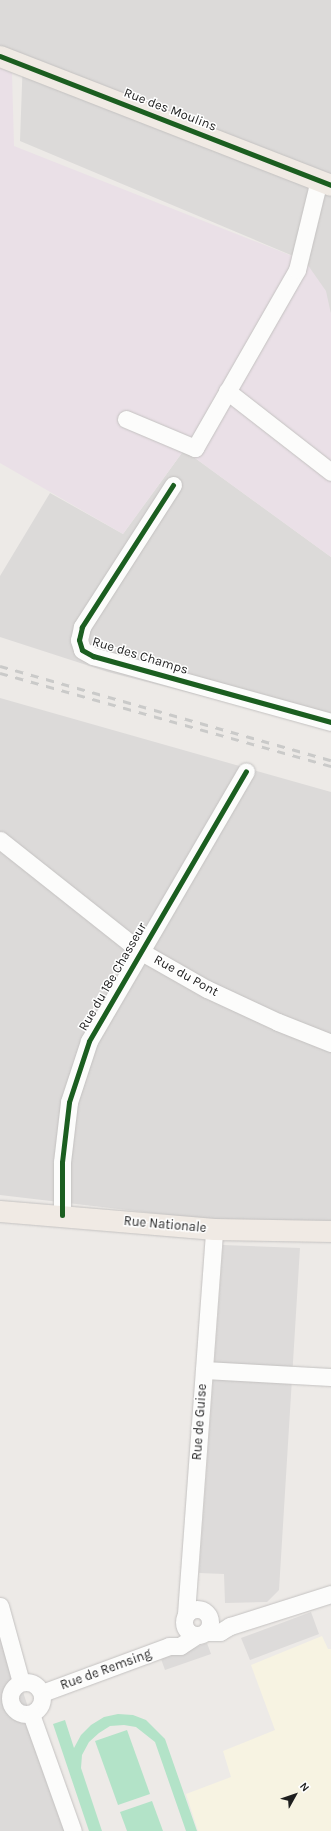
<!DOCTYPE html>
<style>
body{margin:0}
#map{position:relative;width:331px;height:1831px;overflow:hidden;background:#edeae7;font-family:Karla,sans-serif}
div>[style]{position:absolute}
.residential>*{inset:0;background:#dcdad9}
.industrial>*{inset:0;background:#eae0e7}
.education>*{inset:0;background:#f7f3e2}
.pitch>*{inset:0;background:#b3e3c8}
.parking>*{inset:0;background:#dddbda}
.roads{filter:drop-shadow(0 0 1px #c4c2c1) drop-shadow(0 0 1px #c4c2c1)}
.minor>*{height:17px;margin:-8.5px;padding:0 8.5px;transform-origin:8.5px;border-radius:8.5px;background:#fcfcfb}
.minor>.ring{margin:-8.5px;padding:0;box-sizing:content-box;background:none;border:17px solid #fcfcfb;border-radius:50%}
.major>*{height:21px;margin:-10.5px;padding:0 10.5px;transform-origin:10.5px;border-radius:10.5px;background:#f0eae4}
.rail>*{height:3px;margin-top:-1.5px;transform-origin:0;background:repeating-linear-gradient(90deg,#cacac9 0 8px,transparent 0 16px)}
.cycleway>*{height:5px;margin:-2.5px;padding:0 2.5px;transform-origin:2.5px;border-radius:2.5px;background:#1b5e20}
span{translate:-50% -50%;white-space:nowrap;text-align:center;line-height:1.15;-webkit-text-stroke:3px #fff;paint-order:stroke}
.street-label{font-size:13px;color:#1e1e1e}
.north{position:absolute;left:275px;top:1775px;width:40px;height:40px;-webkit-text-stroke:3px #fff;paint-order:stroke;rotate:50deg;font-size:11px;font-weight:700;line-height:16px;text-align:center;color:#1e1e1e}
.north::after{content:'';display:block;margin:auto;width:14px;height:18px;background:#1e1e1e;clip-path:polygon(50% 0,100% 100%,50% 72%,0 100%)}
</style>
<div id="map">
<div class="residential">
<div style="clip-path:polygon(0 0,331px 0,331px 314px,305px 261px,20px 141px,23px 57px,0 47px)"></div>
<div style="clip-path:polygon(184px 450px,331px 557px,331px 729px,108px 672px,0 637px,0 576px,50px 493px,123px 534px)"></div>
<div style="clip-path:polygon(0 698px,331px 792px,331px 1223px,212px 1220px,0 1195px)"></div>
<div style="clip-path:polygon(0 1621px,25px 1698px,69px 1831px,0 1831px)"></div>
</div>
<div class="industrial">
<div style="clip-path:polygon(0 68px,12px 73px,14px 146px,305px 261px,326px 291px,331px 314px,331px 557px,184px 450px,123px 534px,0 463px)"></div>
</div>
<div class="education">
<div style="clip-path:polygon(322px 1636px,328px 1649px,331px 1649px,331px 1831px,198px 1831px,186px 1794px,231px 1777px,223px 1751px,275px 1730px,251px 1665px)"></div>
</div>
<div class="pitch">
<div style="clip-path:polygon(118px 1714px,133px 1715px,146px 1720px,165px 1739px,197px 1831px,186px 1831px,155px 1742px,136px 1727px,124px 1725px,110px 1726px,99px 1733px,89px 1742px,82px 1755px,81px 1768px,102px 1831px,89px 1831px,53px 1724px,65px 1720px,74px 1748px,81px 1735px,91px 1725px,104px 1717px)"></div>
<div style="clip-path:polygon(127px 1730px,150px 1794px,118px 1805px,95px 1741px)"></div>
<div style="clip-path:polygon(152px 1801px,163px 1831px,127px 1831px,120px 1812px)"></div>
</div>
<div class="parking">
<div style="clip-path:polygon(223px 1245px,300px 1248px,279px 1590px,267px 1602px,225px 1603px,224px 1574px,199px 1573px)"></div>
<div style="clip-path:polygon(311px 1612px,319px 1634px,250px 1660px,241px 1638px)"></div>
<div style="clip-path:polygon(207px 1643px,211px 1654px,165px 1670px,161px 1659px)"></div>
</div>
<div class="roads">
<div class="minor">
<div style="left:227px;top:391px;width:132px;rotate:37.9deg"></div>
<div style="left:126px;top:419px;width:75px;rotate:22.8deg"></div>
<div style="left:195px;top:448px;width:205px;rotate:-60.2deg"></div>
<div style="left:297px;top:270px;width:93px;rotate:-76.3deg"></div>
<div style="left:173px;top:485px;width:169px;rotate:122.7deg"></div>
<div style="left:82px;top:627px;width:13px;rotate:103deg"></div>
<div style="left:79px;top:640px;width:10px;rotate:73deg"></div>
<div style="left:82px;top:650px;width:13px;rotate:29deg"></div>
<div style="left:93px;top:656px;width:247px;rotate:15.5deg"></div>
<div style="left:0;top:840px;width:179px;rotate:38.4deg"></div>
<div style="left:140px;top:951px;width:77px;rotate:29.6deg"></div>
<div style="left:207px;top:989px;width:78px;rotate:24.9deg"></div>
<div style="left:278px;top:1022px;width:57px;rotate:21.6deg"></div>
<div style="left:62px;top:1215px;width:53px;rotate:-90deg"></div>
<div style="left:62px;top:1162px;width:60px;rotate:-83.3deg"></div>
<div style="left:69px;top:1102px;width:64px;rotate:-71.8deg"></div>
<div style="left:89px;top:1041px;width:312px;rotate:-59.8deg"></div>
<div style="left:204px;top:1370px;width:127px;rotate:3.2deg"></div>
<div style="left:0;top:1606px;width:79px;rotate:74.6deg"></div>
<div class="ring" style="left:184px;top:1609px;width:9px;height:9px"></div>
<div style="left:186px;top:1614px;width:386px;rotate:-85.8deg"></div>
<div style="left:206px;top:1632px;width:14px"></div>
<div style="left:220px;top:1632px;width:12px;rotate:-31deg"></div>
<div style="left:230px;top:1626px;width:106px;rotate:-17.6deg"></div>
<div class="ring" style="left:10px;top:1682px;width:15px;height:15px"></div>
<div style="left:42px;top:1693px;width:135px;rotate:-20.3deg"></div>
<div style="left:169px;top:1646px;width:11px"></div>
<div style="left:180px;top:1646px;width:20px;rotate:-33deg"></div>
<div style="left:31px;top:1714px;width:124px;rotate:70.3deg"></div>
</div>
<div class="major">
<div style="left:0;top:56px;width:355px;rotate:21.3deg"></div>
<div style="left:0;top:1211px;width:215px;rotate:4.8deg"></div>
<div style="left:214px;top:1229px;width:117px;rotate:1deg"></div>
</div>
</div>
<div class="rail">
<div style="left:0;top:666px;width:344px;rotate:15.9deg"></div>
<div style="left:0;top:673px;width:344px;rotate:15.7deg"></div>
</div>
<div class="cycleway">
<div style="left:0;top:56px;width:355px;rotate:21.3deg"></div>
<div style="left:173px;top:485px;width:169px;rotate:122.7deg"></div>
<div style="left:82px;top:627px;width:13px;rotate:103deg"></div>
<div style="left:79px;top:640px;width:10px;rotate:73deg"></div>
<div style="left:82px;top:650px;width:13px;rotate:29deg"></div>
<div style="left:93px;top:656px;width:247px;rotate:15.5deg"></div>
<div style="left:62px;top:1215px;width:53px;rotate:-90deg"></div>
<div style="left:62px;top:1162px;width:60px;rotate:-83.3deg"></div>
<div style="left:69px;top:1102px;width:64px;rotate:-71.8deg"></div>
<div style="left:89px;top:1041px;width:312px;rotate:-59.8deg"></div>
</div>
<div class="street-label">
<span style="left:170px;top:110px;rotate:21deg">Rue des Moulins</span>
<span style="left:140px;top:656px;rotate:17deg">Rue des Champs</span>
<span style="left:186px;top:976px;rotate:29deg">Rue du Pont</span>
<span style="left:113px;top:977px;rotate:-60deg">Rue du 18e Chasseur</span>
<span style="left:165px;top:1225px;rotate:5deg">Rue Nationale</span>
<span style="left:200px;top:1422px;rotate:-86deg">Rue de Guise</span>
<span style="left:106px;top:1670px;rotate:-20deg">Rue de Remsing</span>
</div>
<div class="north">N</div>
</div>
